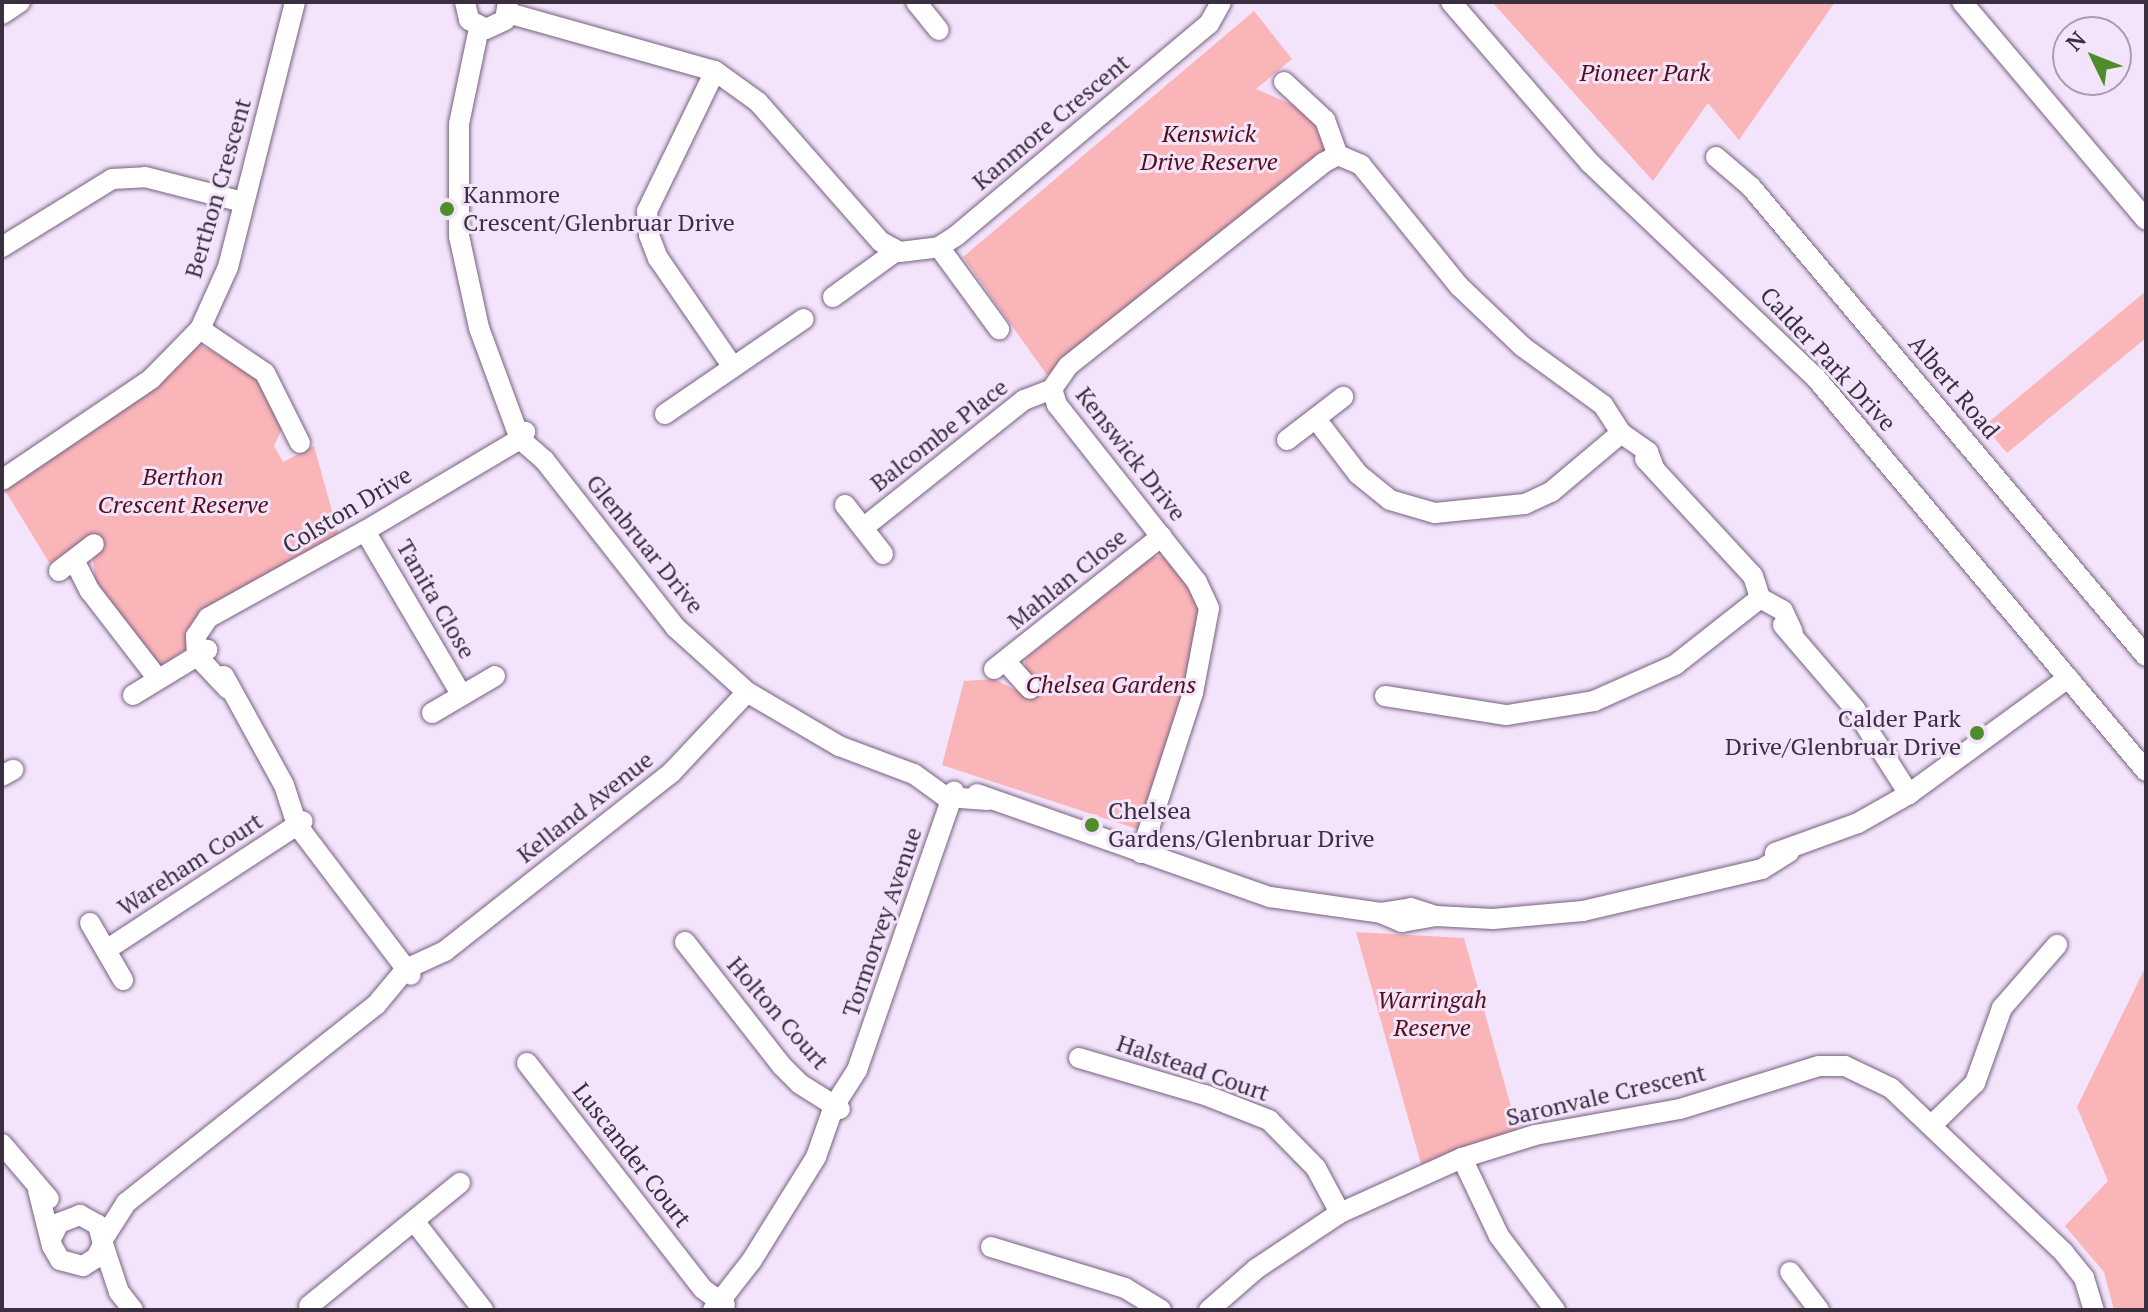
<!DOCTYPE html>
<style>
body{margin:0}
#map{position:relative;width:2148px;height:1312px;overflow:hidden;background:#f4e4fb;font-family:"PT Serif",serif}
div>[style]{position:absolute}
.green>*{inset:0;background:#fab5b8}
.roads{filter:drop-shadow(0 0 2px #786081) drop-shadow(0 0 2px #786081)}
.minor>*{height:20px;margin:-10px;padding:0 10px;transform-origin:10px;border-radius:10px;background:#fff}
.dots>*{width:22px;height:22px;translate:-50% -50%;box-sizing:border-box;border:4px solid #f4e4fb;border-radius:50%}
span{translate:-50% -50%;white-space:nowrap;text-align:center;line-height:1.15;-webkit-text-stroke:6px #f4e4fb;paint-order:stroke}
.park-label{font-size:24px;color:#53101b;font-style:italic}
.street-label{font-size:24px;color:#3a2f3e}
.poi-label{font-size:24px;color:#3a2f3e}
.left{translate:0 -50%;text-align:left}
.right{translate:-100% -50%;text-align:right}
.frame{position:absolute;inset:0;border:4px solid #3a2f3e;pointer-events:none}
.north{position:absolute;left:2052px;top:16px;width:80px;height:80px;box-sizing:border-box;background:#f4e4fb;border:2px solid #aa9caf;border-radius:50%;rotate:313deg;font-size:22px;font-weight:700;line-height:32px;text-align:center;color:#3a2f3e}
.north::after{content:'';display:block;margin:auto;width:28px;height:36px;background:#4e8c2c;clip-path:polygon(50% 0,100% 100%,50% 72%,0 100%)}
</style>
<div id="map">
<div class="green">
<div style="clip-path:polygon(1492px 2px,1835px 2px,1739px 140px,1708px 103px,1653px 181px)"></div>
<div style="clip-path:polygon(1254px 11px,1292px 59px,1256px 89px,1300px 108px,1325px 133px,1325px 152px,1047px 375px,963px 257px)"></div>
<div style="clip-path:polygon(2146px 291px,2146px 338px,2007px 453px,1984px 426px)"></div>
<div style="clip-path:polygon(200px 345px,261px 377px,286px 420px,274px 446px,283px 462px,314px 446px,339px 536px,200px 621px,186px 649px,161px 666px,96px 587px,93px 559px,100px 550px,89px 536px,50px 564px,3px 487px,102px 423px)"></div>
<div style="clip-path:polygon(1167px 556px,1203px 604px,1183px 704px,1140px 830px,942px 765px,964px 681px,994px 679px,1025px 695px,1025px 659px,1150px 557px)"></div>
<div style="clip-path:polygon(1356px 932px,1464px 938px,1518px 1132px,1421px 1164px)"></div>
<div style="clip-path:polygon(2146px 966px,2146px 1310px,2114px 1310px,2104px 1272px,2065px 1226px,2108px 1181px,2077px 1107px)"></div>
</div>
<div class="roads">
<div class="minor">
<div style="left:465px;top:2px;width:18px;rotate:77deg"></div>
<div style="left:469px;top:20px;width:19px;rotate:28deg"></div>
<div style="left:486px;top:29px;width:21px;rotate:-25deg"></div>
<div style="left:505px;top:20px;width:18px;rotate:-81deg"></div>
<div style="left:916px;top:2px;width:36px;rotate:51deg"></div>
<div style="left:1451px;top:2px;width:211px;rotate:49.2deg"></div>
<div style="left:1589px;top:162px;width:313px;rotate:43.6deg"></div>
<div style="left:1816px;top:378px;width:513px;rotate:49.98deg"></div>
<div style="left:1962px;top:2px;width:285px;rotate:49.8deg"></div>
<div style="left:508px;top:13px;width:215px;rotate:15.7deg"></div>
<div style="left:715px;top:71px;width:53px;rotate:35.8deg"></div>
<div style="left:758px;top:102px;width:186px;rotate:48.7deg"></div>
<div style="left:881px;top:242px;width:21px;rotate:28deg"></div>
<div style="left:900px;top:252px;width:39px;rotate:-7deg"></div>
<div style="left:939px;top:247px;width:20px;rotate:-33deg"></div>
<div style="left:956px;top:236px;width:330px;rotate:-40deg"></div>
<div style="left:1209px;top:24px;width:25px;rotate:-61deg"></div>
<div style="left:2px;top:14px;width:22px;rotate:-34deg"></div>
<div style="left:479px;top:28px;width:98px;rotate:101.8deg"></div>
<div style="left:459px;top:124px;width:112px;rotate:90deg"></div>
<div style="left:459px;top:236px;width:94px;rotate:77.7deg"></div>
<div style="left:479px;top:328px;width:118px;rotate:69.7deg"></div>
<div style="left:520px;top:439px;width:33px;rotate:41deg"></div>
<div style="left:545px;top:461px;width:211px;rotate:51.9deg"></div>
<div style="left:675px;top:627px;width:97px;rotate:42.1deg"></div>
<div style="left:747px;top:692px;width:107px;rotate:30.4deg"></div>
<div style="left:839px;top:746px;width:80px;rotate:20.5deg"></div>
<div style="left:914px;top:774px;width:39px;rotate:36deg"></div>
<div style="left:946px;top:797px;width:42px;rotate:4.1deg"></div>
<div style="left:715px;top:71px;width:156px;rotate:115.9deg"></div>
<div style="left:647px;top:211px;width:24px;rotate:85deg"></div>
<div style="left:649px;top:235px;width:25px;rotate:69deg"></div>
<div style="left:658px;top:258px;width:132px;rotate:55.5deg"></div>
<div style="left:1284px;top:82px;width:56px;rotate:42.8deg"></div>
<div style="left:1325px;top:120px;width:37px;rotate:70deg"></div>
<div style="left:1716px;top:157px;width:46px;rotate:40.6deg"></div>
<div style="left:1751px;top:187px;width:613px;rotate:49.9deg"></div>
<div style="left:2px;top:247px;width:129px;rotate:-31.7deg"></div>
<div style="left:112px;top:179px;width:33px;rotate:-3deg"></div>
<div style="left:145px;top:177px;width:101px;rotate:14.3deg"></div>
<div style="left:939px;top:247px;width:102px;rotate:53.8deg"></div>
<div style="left:833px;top:297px;width:77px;rotate:-36deg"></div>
<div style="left:200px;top:329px;width:78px;rotate:34.1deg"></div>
<div style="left:265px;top:373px;width:78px;rotate:63.4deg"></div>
<div style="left:665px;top:414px;width:168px;rotate:-34.4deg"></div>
<div style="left:1316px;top:419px;width:69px;rotate:52.6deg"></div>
<div style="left:1358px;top:474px;width:41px;rotate:39.1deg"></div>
<div style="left:1390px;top:500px;width:47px;rotate:16.1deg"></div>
<div style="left:1435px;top:513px;width:90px;rotate:-5.7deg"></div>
<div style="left:1525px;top:504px;width:29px;rotate:-25deg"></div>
<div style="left:1551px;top:492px;width:92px;rotate:-40.1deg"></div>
<div style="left:1287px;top:440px;width:71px;rotate:-37.5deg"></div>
<div style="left:1645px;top:459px;width:159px;rotate:47.3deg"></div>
<div style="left:1753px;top:576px;width:23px;rotate:72deg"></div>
<div style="left:1760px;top:598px;width:26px;rotate:29deg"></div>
<div style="left:1783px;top:611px;width:23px;rotate:65deg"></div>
<div style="left:2px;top:480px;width:180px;rotate:-34.1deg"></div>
<div style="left:151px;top:379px;width:70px;rotate:-45.6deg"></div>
<div style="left:200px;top:329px;width:68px;rotate:-65.7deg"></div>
<div style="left:228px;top:267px;width:273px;rotate:-75.8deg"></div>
<div style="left:845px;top:505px;width:62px;rotate:52.2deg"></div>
<div style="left:863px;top:528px;width:206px;rotate:-38.5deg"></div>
<div style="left:1024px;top:400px;width:30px;rotate:-21deg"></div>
<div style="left:365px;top:531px;width:189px;rotate:59.5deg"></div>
<div style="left:74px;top:560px;width:35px;rotate:63deg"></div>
<div style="left:90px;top:591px;width:111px;rotate:52.3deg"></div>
<div style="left:59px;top:571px;width:44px;rotate:-37.6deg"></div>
<div style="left:1783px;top:625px;width:111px;rotate:49.4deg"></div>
<div style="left:1855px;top:709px;width:101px;rotate:57.6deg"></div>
<div style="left:1006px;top:662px;width:36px;rotate:48deg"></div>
<div style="left:994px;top:669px;width:214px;rotate:-38.4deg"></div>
<div style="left:224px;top:676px;width:124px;rotate:61.2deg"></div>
<div style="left:284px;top:785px;width:42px;rotate:72deg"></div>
<div style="left:297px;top:825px;width:188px;rotate:52.8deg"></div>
<div style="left:228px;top:689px;width:45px;rotate:-133.2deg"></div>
<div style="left:197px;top:656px;width:20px;rotate:-93deg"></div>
<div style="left:196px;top:636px;width:22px;rotate:-56deg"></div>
<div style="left:208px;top:618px;width:179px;rotate:-29deg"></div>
<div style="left:365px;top:531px;width:180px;rotate:-30.7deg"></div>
<div style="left:520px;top:439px;width:9px;rotate:-54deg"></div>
<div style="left:133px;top:695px;width:87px;rotate:-31.3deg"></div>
<div style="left:1385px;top:696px;width:123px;rotate:8.9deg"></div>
<div style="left:1507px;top:715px;width:88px;rotate:-9.1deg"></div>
<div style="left:1594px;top:701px;width:89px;rotate:-24deg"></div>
<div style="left:1675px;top:665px;width:108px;rotate:-38.2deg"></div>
<div style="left:432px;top:713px;width:73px;rotate:-30.4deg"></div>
<div style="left:2px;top:776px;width:13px;rotate:-29deg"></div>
<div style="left:977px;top:794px;width:311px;rotate:19.4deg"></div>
<div style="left:1270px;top:897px;width:112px;rotate:8.2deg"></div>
<div style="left:1381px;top:913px;width:23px;rotate:23deg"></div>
<div style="left:1402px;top:922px;width:35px;rotate:-10deg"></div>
<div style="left:1141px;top:853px;width:168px;rotate:-72deg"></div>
<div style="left:1193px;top:693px;width:86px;rotate:-79.3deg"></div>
<div style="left:1209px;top:608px;width:29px;rotate:-115deg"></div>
<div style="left:1197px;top:582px;width:226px;rotate:-128.3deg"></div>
<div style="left:1057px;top:405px;width:17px;rotate:-107deg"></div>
<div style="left:1052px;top:389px;width:28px;rotate:-55deg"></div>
<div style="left:1068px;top:366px;width:326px;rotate:-38.5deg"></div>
<div style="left:1323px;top:163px;width:17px;rotate:-28deg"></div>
<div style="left:1338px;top:155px;width:25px;rotate:23deg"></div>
<div style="left:1361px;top:165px;width:156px;rotate:51deg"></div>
<div style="left:1459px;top:286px;width:88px;rotate:43.6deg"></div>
<div style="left:1523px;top:347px;width:99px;rotate:35.9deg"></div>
<div style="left:1603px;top:405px;width:33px;rotate:57deg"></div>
<div style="left:1621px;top:433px;width:33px;rotate:35deg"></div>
<div style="left:1648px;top:452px;width:17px;rotate:69deg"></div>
<div style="left:1775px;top:853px;width:88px;rotate:-19.9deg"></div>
<div style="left:1858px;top:823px;width:59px;rotate:-29.6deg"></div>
<div style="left:1909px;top:794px;width:197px;rotate:-36.1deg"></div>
<div style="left:1381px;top:913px;width:30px;rotate:-9deg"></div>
<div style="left:1411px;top:908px;width:26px;rotate:18deg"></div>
<div style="left:1436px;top:916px;width:57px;rotate:3deg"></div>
<div style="left:1493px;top:919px;width:90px;rotate:-5.1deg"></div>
<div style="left:1583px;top:911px;width:184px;rotate:-13.2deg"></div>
<div style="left:1762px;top:869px;width:32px;rotate:-32deg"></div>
<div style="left:90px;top:923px;width:66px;rotate:59.9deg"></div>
<div style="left:685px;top:942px;width:157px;rotate:52deg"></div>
<div style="left:782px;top:1066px;width:25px;rotate:45deg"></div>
<div style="left:800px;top:1084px;width:47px;rotate:32deg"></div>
<div style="left:106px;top:950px;width:235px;rotate:-33.2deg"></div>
<div style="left:1079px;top:1058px;width:131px;rotate:16.4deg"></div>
<div style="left:1205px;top:1095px;width:69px;rotate:21.3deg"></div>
<div style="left:1269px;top:1120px;width:67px;rotate:45.6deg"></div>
<div style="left:1316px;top:1168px;width:51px;rotate:61.9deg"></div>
<div style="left:527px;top:1063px;width:286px;rotate:52.1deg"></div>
<div style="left:703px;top:1289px;width:27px;rotate:36deg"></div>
<div style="left:1932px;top:1125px;width:60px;rotate:-44.3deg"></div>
<div style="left:1975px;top:1083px;width:80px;rotate:-70.2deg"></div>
<div style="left:2002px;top:1008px;width:84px;rotate:-48.9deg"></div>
<div style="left:2px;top:1144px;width:72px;rotate:49.5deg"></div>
<div style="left:1462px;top:1158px;width:86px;rotate:64.6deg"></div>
<div style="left:1499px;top:1236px;width:93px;rotate:52.9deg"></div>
<div style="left:38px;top:1190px;width:58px;rotate:76deg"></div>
<div style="left:52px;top:1246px;width:16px;rotate:60deg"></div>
<div style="left:60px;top:1260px;width:24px;rotate:15deg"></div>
<div style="left:83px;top:1266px;width:15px;rotate:-32deg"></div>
<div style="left:96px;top:1258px;width:16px;rotate:-63deg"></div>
<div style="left:103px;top:1244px;width:20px;rotate:-105deg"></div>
<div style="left:98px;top:1225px;width:21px;rotate:-151deg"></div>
<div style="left:80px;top:1215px;width:22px;rotate:159deg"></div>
<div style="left:59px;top:1223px;width:16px;rotate:117deg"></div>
<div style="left:414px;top:1221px;width:113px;rotate:52.2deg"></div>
<div style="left:103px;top:1239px;width:43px;rotate:-57.4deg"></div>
<div style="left:126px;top:1203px;width:319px;rotate:-38.4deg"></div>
<div style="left:376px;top:1005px;width:47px;rotate:-50.2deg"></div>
<div style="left:406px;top:969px;width:43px;rotate:-24.8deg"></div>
<div style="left:445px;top:951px;width:288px;rotate:-38.2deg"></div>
<div style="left:671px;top:773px;width:111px;rotate:-46.8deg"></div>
<div style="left:103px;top:1244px;width:51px;rotate:71.6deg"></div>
<div style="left:119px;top:1292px;width:23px;rotate:52deg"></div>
<div style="left:991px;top:1247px;width:140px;rotate:17deg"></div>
<div style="left:1125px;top:1288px;width:42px;rotate:31.4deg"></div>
<div style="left:1790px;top:1272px;width:48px;rotate:52.7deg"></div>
<div style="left:309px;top:1306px;width:195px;rotate:-39.2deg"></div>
<div style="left:713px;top:1310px;width:63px;rotate:-52deg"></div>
<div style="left:752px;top:1260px;width:121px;rotate:-58.1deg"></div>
<div style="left:816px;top:1157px;width:54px;rotate:-70.6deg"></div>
<div style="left:834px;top:1106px;width:43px;rotate:-57.4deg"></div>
<div style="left:857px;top:1070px;width:295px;rotate:-70.8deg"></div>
<div style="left:1209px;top:1310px;width:62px;rotate:-41.1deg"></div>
<div style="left:1256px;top:1269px;width:101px;rotate:-33.7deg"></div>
<div style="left:1340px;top:1213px;width:134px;rotate:-24.3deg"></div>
<div style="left:1462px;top:1158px;width:77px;rotate:-17.5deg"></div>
<div style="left:1535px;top:1135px;width:147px;rotate:-10.2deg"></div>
<div style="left:1680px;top:1109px;width:145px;rotate:-17.2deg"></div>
<div style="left:1819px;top:1066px;width:26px"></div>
<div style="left:1845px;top:1066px;width:51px;rotate:25.6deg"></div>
<div style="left:1891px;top:1088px;width:239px;rotate:43.6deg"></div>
<div style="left:2064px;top:1253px;width:32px;rotate:51deg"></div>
<div style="left:2084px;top:1278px;width:34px;rotate:73deg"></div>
</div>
</div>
<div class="dots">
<div style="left:447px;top:209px;background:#4e8c2c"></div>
<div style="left:1977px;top:733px;background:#4e8c2c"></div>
<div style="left:1092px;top:825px;background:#4e8c2c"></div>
</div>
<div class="park-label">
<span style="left:1645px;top:73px">Pioneer Park</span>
<span style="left:1209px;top:148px">Kenswick<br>Drive Reserve</span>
<span style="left:183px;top:491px">Berthon<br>Crescent Reserve</span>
<span style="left:1111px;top:685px">Chelsea Gardens</span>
<span style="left:1432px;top:1014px">Warringah<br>Reserve</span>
</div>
<div class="street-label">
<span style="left:1051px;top:122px;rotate:-40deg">Kanmore Crescent</span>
<span style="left:218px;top:188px;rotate:-74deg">Berthon Crescent</span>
<span style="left:1828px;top:359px;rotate:47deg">Calder Park Drive</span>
<span style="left:1954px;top:387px;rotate:50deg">Albert Road</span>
<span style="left:939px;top:435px;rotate:-38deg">Balcombe Place</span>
<span style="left:1131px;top:454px;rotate:52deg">Kenswick Drive</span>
<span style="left:347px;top:510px;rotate:-31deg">Colston Drive</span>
<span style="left:645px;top:544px;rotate:51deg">Glenbruar Drive</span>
<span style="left:1067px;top:579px;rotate:-39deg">Mahlan Close</span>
<span style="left:436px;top:599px;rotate:60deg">Tanita Close</span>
<span style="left:585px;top:807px;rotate:-38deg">Kelland Avenue</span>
<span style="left:190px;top:864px;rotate:-33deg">Wareham Court</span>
<span style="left:882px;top:922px;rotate:-71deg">Tormorvey Avenue</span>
<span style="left:778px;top:1013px;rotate:49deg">Holton Court</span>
<span style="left:1193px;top:1068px;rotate:19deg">Halstead Court</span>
<span style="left:1606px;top:1095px;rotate:-13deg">Saronvale Crescent</span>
<span style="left:632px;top:1155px;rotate:52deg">Luscander Court</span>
</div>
<div class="poi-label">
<span class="left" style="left:463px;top:209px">Kanmore<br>Crescent/Glenbruar Drive</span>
<span class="right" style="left:1961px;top:733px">Calder Park<br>Drive/Glenbruar Drive</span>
<span class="left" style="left:1108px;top:825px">Chelsea<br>Gardens/Glenbruar Drive</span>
</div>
<div class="frame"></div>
<div class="north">N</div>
</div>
